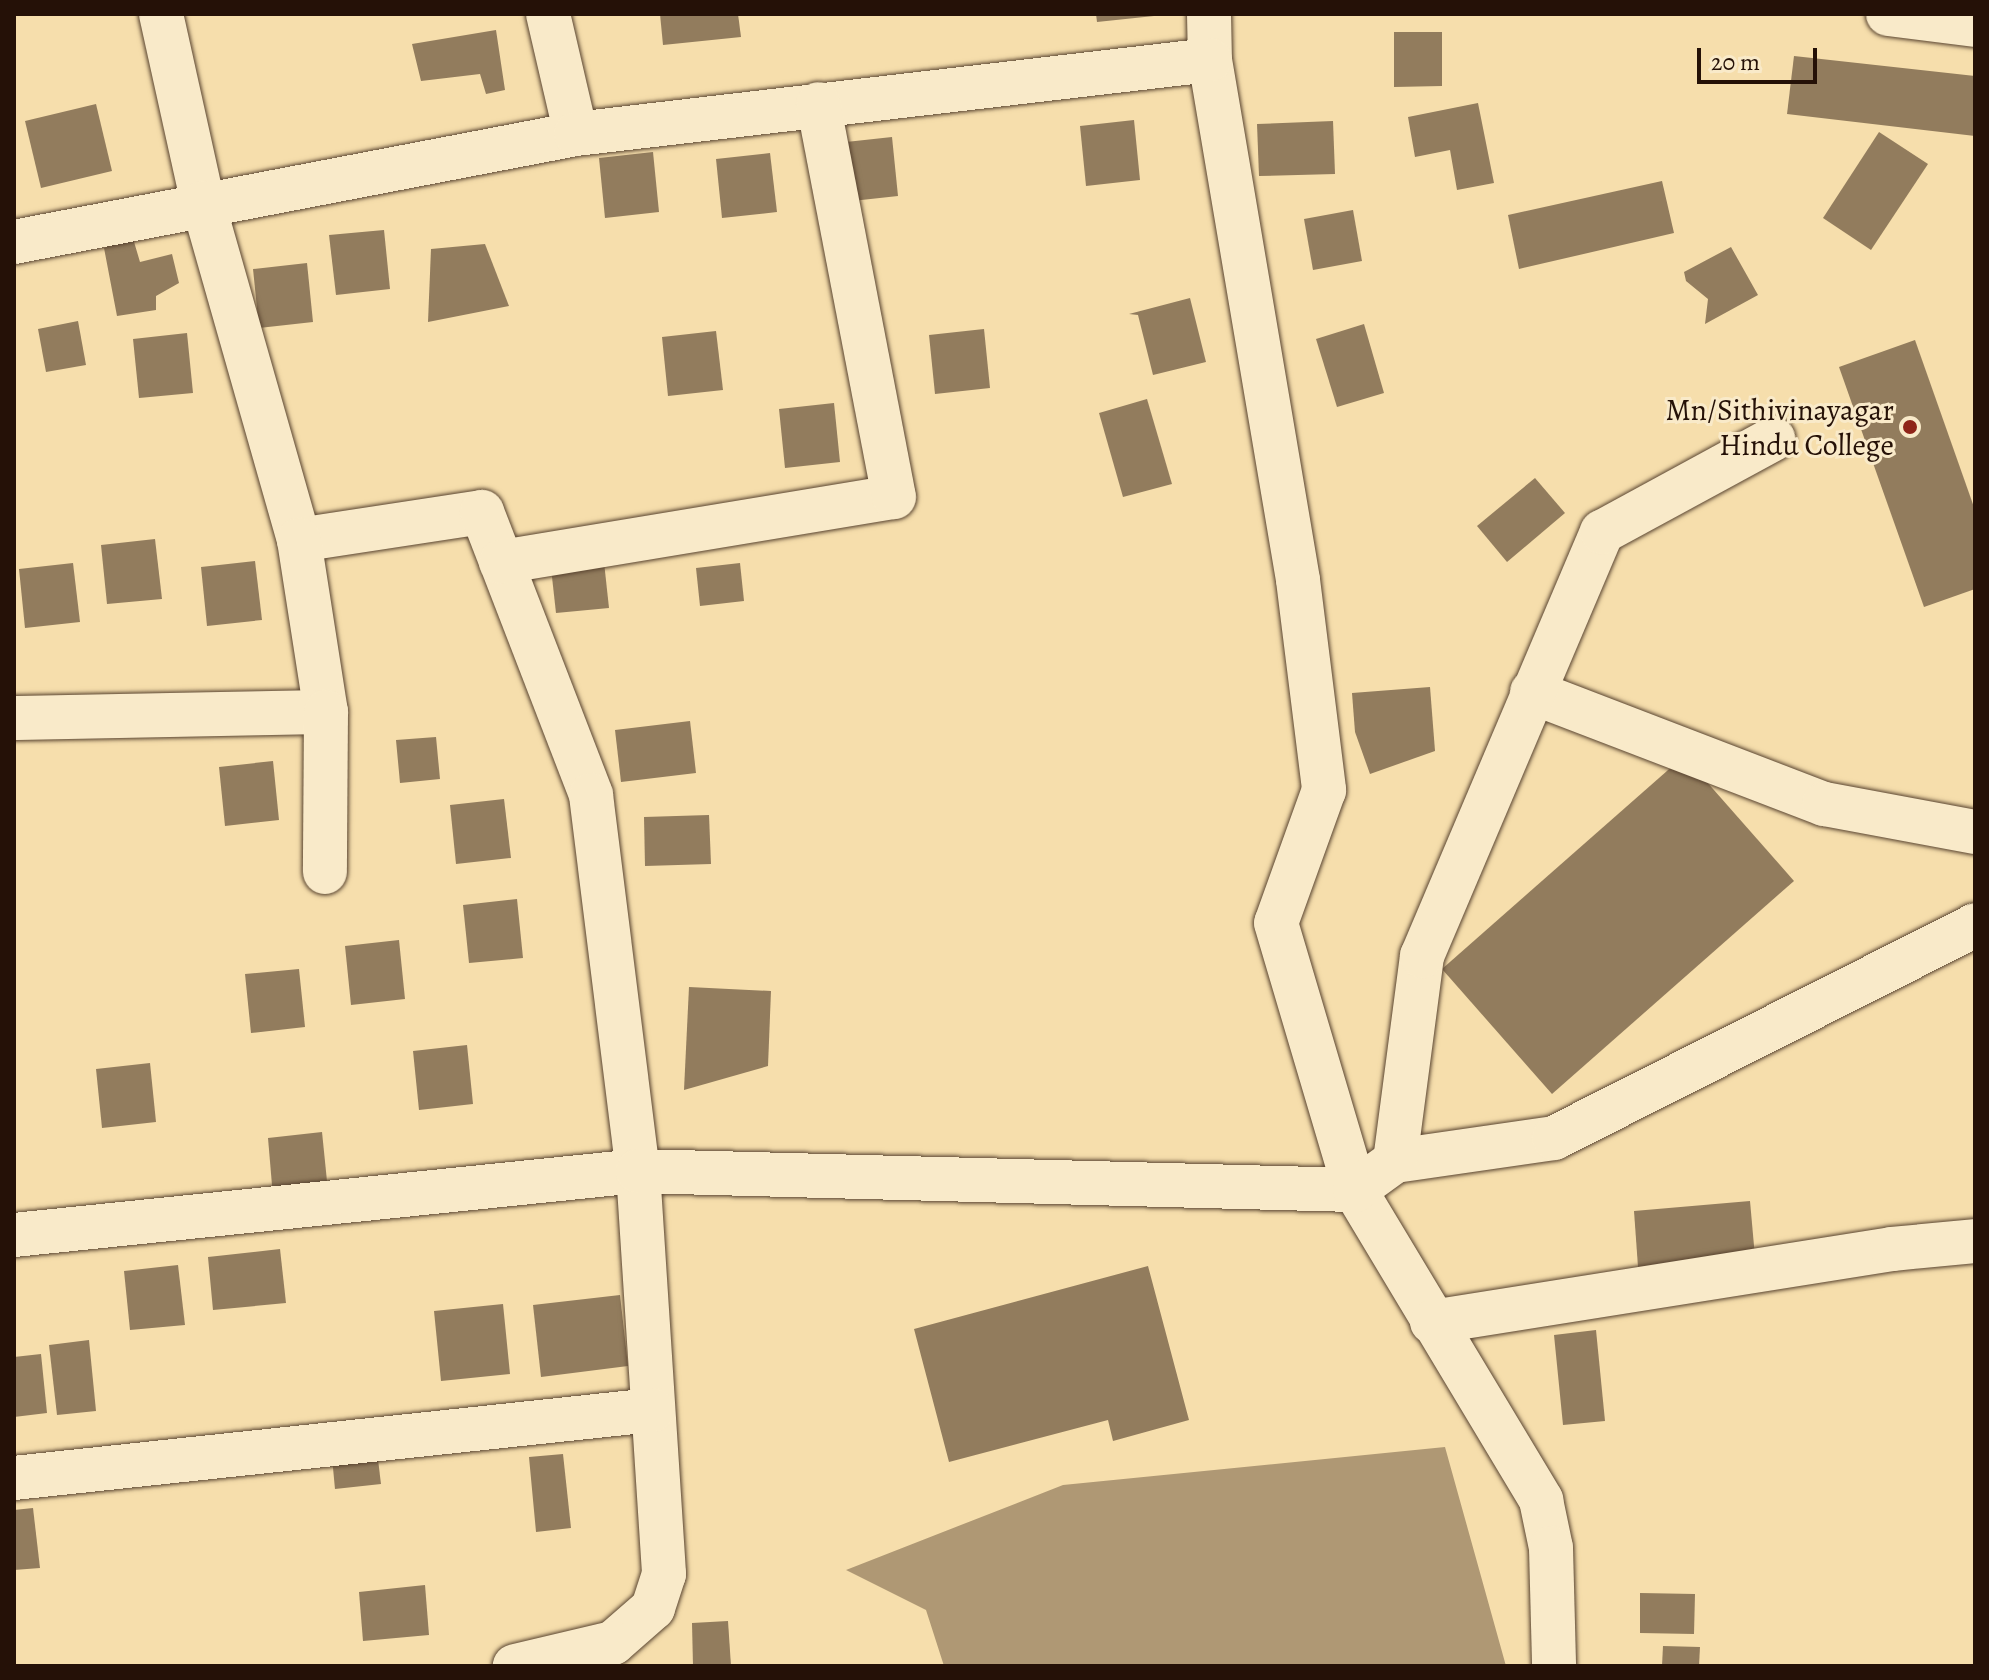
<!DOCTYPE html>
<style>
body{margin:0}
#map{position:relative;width:1989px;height:1680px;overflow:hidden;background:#f6deac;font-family:Alegreya,serif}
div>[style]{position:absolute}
.water>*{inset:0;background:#af9874}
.building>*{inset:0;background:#927c5d}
.roads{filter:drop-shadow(0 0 2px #594430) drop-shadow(0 0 2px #594430)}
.minor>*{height:44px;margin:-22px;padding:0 22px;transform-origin:22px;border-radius:22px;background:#f9eac9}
.dots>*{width:22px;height:22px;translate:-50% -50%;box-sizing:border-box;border:4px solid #f9eac9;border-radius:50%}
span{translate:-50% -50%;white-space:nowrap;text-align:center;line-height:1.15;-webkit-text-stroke:6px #f9eac9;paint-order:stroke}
.poi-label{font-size:30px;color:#251107}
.right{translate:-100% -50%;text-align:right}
.frame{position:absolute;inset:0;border:16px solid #251107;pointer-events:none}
.scale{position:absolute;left:1697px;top:48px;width:120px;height:36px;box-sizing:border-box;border:4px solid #251107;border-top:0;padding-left:10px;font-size:24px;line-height:28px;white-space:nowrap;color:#251107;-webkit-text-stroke:6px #f9eac9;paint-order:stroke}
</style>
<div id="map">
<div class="water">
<div style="clip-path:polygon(1445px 1447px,1506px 1666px,944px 1666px,926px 1610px,846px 1570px,1063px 1485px)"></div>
</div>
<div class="building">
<div style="clip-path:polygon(660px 14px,738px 14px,741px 37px,663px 45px)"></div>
<div style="clip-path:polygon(1096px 14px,1154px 14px,1154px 16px,1097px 22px)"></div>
<div style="clip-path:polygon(496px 30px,505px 90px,486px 94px,480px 74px,421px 81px,412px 44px)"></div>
<div style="clip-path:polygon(1394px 32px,1442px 32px,1442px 86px,1394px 87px)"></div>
<div style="clip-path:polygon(1794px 56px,1975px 76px,1975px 136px,1787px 114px)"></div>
<div style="clip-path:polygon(1478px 103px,1494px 183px,1457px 190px,1450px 150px,1415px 157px,1408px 117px)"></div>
<div style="clip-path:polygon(96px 104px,112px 171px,41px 188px,25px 121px)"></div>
<div style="clip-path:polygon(1134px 120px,1140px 180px,1086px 186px,1080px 126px)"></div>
<div style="clip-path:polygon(1333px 121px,1335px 174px,1259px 176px,1257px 124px)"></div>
<div style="clip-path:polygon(1879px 132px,1928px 164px,1871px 250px,1823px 218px)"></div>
<div style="clip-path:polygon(892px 137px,898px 196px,843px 202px,837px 143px)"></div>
<div style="clip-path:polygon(653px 152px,659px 212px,605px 218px,599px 158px)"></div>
<div style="clip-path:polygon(770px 153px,777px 212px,722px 218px,716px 159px)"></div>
<div style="clip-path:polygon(1662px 181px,1674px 233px,1519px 269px,1508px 215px)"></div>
<div style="clip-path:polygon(1353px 210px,1362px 261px,1313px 270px,1304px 219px)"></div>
<div style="clip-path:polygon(384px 230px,390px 289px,336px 295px,329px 235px)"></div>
<div style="clip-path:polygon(132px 235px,140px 262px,172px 254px,179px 283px,156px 296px,156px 310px,117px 316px,104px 248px)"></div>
<div style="clip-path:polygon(485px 244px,509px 306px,428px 322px,431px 249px)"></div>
<div style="clip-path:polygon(1731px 247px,1758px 295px,1705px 324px,1708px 299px,1686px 281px,1684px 272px)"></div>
<div style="clip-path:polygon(307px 263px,313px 322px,259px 328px,253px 269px)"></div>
<div style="clip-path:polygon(1190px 298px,1206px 362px,1153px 375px,1138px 315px,1129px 314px)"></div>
<div style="clip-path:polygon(78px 321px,86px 365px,46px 372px,38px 329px)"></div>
<div style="clip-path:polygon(1364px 324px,1384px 393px,1337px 407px,1316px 339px)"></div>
<div style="clip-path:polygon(984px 329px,990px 388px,935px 394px,929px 335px)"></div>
<div style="clip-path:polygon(716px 331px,723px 390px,668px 396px,662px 337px)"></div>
<div style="clip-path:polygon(187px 333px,193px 393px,139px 398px,133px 339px)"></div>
<div style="clip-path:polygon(1915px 340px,1975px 510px,1975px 589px,1924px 607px,1839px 367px)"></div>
<div style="clip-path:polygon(1147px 399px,1172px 484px,1123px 497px,1099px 413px)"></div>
<div style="clip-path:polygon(834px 403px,840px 462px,785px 468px,779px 409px)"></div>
<div style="clip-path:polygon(1535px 478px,1565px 513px,1507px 562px,1477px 526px)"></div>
<div style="clip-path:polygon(155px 539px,162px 599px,107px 604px,101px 545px)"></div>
<div style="clip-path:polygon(255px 561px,262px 620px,207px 626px,201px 567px)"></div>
<div style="clip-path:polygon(604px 562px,609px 608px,556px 613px,551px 568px)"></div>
<div style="clip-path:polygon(73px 563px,80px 622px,25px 628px,19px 569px)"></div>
<div style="clip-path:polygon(740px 563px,744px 601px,700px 606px,696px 568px)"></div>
<div style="clip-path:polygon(1430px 687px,1435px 751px,1370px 774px,1355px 732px,1352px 693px)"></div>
<div style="clip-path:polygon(690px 721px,696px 773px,621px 782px,615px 730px)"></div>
<div style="clip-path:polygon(436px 737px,440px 779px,400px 783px,396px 740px)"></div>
<div style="clip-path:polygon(1684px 756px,1794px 881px,1552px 1094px,1442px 969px)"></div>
<div style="clip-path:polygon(273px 761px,279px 820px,225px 826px,219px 767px)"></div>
<div style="clip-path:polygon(504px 799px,511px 858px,456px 864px,450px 805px)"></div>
<div style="clip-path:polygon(709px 815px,711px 864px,645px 866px,644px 817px)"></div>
<div style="clip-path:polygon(517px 899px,523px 958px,469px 963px,463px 905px)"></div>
<div style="clip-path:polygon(399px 940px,405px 999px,351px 1005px,345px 946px)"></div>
<div style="clip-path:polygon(299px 969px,305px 1027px,251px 1033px,245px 974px)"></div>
<div style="clip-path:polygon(689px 987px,771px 991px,768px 1066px,684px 1090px)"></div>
<div style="clip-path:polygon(467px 1045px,473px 1104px,419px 1110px,413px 1051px)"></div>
<div style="clip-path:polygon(150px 1063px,156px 1122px,102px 1128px,96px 1069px)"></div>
<div style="clip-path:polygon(322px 1132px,328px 1191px,273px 1197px,268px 1138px)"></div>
<div style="clip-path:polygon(1750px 1201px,1755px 1257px,1638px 1267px,1634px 1211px)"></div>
<div style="clip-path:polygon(280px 1249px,286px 1303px,213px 1310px,208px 1257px)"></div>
<div style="clip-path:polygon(178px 1265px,185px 1325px,130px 1330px,124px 1271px)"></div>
<div style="clip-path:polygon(1148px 1266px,1189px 1420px,1113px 1441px,1108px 1420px,949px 1462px,914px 1329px)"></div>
<div style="clip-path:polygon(620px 1295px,628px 1366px,541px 1377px,533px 1305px)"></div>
<div style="clip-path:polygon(503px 1304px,510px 1374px,441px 1381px,434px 1311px)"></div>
<div style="clip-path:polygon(1596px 1330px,1605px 1421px,1563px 1425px,1554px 1335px)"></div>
<div style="clip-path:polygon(89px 1340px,96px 1411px,57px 1415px,49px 1345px)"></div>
<div style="clip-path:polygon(41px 1354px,47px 1413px,14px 1417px,14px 1357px)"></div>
<div style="clip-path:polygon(376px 1443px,381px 1484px,335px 1489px,331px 1447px)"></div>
<div style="clip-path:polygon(563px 1454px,571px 1528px,536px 1532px,529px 1457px)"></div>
<div style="clip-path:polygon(33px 1508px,40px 1568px,14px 1570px,14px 1510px)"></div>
<div style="clip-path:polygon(425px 1585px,429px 1635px,363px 1641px,359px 1592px)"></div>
<div style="clip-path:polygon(1640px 1593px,1695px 1594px,1694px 1634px,1640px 1633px)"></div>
<div style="clip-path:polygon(728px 1621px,731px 1666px,693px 1666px,692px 1623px)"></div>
<div style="clip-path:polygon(1663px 1646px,1700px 1647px,1699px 1666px,1662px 1666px)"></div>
</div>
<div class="roads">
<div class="minor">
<div style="left:161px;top:14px;width:194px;rotate:77.5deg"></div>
<div style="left:203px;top:203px;width:350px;rotate:74.1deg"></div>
<div style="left:299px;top:540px;width:185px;rotate:-8.7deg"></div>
<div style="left:482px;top:512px;width:303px;rotate:68.9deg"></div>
<div style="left:591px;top:795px;width:379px;rotate:82.9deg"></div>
<div style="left:638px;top:1171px;width:404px;rotate:86.3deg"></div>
<div style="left:664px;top:1574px;width:36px;rotate:108deg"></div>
<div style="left:653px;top:1608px;width:53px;rotate:138.8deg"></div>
<div style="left:613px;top:1643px;width:101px;rotate:166.8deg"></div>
<div style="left:548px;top:14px;width:123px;rotate:76.9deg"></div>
<div style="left:1209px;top:14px;width:46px;rotate:88.8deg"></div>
<div style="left:1210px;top:60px;width:527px;rotate:80.39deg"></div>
<div style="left:1298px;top:580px;width:212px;rotate:82.9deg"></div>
<div style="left:1324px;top:790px;width:141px;rotate:109.8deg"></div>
<div style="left:1276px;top:923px;width:278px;rotate:73.5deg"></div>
<div style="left:1355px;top:1190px;width:362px;rotate:59deg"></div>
<div style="left:1541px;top:1500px;width:49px;rotate:78.2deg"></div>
<div style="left:1551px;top:1548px;width:118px;rotate:88.5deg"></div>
<div style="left:1888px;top:14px;width:88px;rotate:7.2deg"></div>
<div style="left:14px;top:242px;width:572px;rotate:-10.88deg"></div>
<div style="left:576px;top:134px;width:638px;rotate:-6.66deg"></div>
<div style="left:299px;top:540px;width:174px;rotate:81.1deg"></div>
<div style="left:501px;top:562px;width:398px;rotate:-9.4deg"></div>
<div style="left:894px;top:497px;width:400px;rotate:-100.9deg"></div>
<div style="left:1532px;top:692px;width:313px;rotate:21deg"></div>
<div style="left:1824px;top:804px;width:154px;rotate:10.5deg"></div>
<div style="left:14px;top:718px;width:312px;rotate:-1.1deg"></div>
<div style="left:326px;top:712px;width:160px;rotate:90.4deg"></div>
<div style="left:1395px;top:1161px;width:161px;rotate:-8.2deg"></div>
<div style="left:1554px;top:1138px;width:472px;rotate:-26.8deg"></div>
<div style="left:14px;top:1235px;width:627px;rotate:-5.86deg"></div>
<div style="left:638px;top:1171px;width:717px;rotate:1.52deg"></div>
<div style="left:1355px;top:1190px;width:49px;rotate:-35.9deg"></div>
<div style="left:1395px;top:1161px;width:207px;rotate:-82.5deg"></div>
<div style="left:1422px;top:956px;width:461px;rotate:-67deg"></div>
<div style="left:1602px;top:532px;width:195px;rotate:-28.5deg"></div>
<div style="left:1432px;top:1322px;width:466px;rotate:-9deg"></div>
<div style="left:1892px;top:1249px;width:83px;rotate:-5.5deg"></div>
<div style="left:14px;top:1478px;width:642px;rotate:-6.08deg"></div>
</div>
</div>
<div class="dots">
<div style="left:1910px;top:427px;background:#8f2418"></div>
</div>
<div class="poi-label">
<span class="right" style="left:1894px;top:427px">Mn/Sithivinayagar<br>Hindu College</span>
</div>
<div class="frame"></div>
<div class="scale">20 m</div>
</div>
